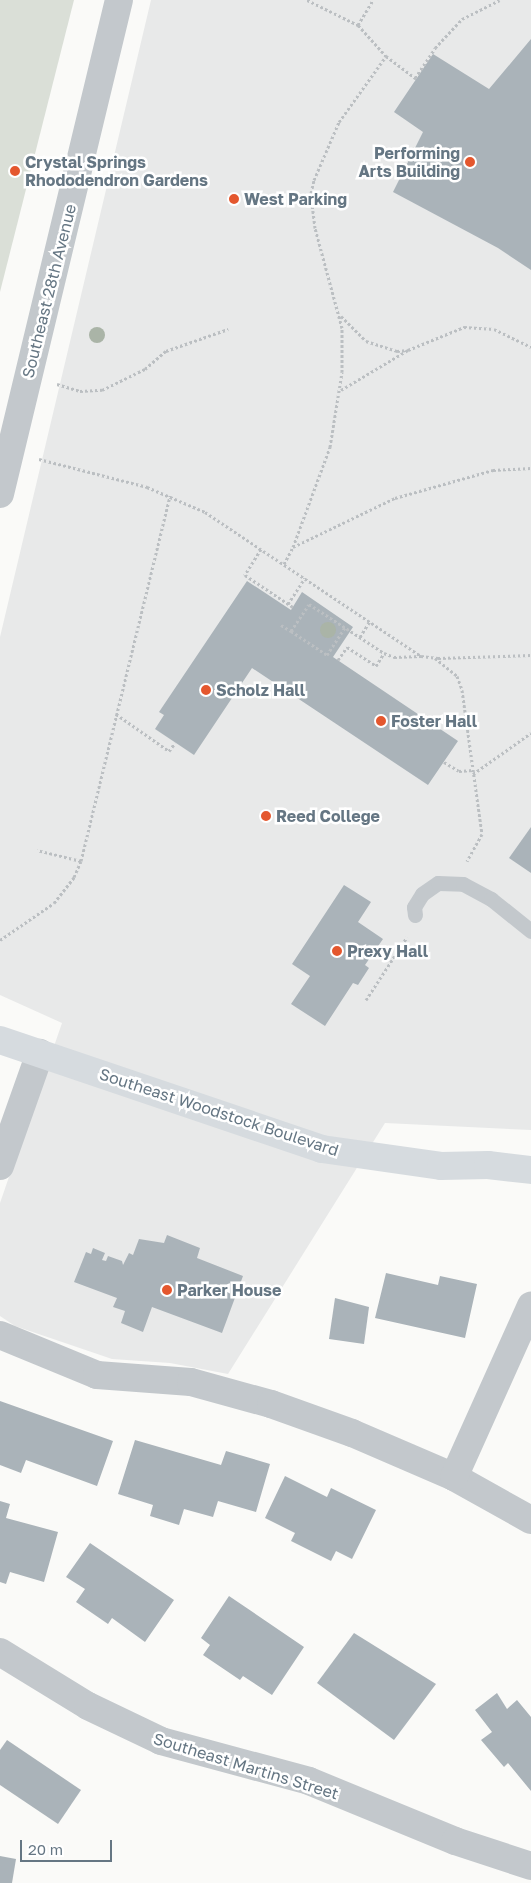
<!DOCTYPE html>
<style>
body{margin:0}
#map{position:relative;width:531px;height:1883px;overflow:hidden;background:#fafaf8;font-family:"Golos Text",sans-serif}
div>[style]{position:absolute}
.built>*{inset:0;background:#e8e9e9}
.green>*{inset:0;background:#dadfd7}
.building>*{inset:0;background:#aab3b9}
.path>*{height:3px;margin-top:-1.5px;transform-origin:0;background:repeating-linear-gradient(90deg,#bbbfc2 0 2.5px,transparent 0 5px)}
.service>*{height:15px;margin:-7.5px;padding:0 7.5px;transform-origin:7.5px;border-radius:7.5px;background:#c3c8cc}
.minor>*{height:28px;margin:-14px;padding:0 14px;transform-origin:14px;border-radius:14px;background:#c3c8cc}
.tertiary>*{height:28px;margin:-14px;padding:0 14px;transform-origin:14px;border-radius:14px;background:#c3c8cc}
.secondary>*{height:28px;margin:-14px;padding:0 14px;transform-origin:14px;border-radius:14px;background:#d6dbdf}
.trees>*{width:16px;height:16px;margin:-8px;border-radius:50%;background:#aab4a7}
.dots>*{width:14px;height:14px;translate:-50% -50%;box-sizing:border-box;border:2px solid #fff;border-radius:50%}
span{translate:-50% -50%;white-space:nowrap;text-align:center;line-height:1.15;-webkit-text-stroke:5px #fff;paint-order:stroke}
.poi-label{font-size:16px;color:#657683;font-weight:700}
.right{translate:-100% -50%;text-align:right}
.left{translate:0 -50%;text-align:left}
.street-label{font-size:16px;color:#657683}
.scale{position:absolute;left:20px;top:1840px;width:92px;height:22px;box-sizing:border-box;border:2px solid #657683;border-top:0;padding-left:6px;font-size:15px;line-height:18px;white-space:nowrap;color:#657683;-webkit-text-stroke:4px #fff;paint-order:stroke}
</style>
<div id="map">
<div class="built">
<div style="clip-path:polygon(151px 0,531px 0,531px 1130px,385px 1123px,228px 1374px,170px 1363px,112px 1359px,15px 1326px,0 1316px,0 1203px,62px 1023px,0 995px,0 637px)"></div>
</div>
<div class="green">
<div style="clip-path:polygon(0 0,74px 0,0 292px)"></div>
</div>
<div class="building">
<div style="clip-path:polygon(531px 39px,531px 270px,498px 248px,393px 192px,423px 132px,394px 112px,433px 54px,489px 89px)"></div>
<div style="clip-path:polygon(247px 581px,291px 610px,302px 592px,353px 627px,333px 657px,458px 741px,428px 785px,252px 668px,194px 755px,155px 729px,164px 715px,159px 712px)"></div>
<div style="clip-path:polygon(531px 827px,531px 873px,509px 858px)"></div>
<div style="clip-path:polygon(344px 885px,371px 902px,358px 922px,383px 939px,365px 965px,369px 968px,358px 985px,353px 983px,325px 1026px,291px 1004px,310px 976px,292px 964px)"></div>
<div style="clip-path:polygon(167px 1235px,200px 1248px,197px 1258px,243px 1276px,222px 1333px,152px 1307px,143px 1332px,121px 1323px,125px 1311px,113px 1307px,117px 1298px,74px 1282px,86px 1252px,91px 1254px,93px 1248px,105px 1253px,102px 1260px,106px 1261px,108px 1256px,122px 1261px,123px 1265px,129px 1253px,133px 1255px,139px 1239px,164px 1243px)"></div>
<div style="clip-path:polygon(386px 1273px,438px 1285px,440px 1276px,477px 1284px,465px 1338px,375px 1318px)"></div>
<div style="clip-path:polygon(335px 1298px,369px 1307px,364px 1344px,329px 1339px)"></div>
<div style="clip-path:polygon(0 1401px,113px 1441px,97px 1486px,26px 1460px,21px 1473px,0 1465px)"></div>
<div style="clip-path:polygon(135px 1440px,221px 1465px,226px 1451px,270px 1464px,256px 1512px,218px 1501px,213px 1517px,184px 1509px,179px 1525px,150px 1516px,153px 1505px,118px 1494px)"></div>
<div style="clip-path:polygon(285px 1476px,327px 1497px,331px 1488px,376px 1510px,352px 1559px,336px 1551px,331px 1561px,291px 1541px,295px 1533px,265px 1518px)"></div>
<div style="clip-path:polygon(0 1501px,10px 1504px,6px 1518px,58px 1532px,44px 1582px,10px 1572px,6px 1584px,0 1582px)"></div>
<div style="clip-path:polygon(90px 1543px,174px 1600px,145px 1642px,112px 1618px,108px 1624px,76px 1602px,85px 1589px,66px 1577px)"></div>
<div style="clip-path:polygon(229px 1596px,304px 1647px,272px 1695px,243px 1676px,240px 1680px,203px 1655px,210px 1645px,201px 1638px)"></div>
<div style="clip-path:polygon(354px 1633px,436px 1684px,394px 1740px,317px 1683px)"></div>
<div style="clip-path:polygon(497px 1693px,507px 1709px,517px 1700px,531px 1717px,531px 1791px,508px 1763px,504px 1767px,481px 1740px,492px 1732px,475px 1710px)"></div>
<div style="clip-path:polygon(7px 1740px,81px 1790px,58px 1824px,0 1785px,0 1750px)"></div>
<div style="clip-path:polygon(0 1856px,16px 1859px,12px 1883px,0 1883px)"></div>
</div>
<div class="path">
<div style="left:307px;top:0;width:57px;rotate:26.1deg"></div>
<div style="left:358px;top:25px;width:42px;rotate:47.9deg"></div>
<div style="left:386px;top:56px;width:38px;rotate:37deg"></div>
<div style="left:358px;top:25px;width:29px;rotate:-59deg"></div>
<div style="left:415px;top:78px;width:36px;rotate:-56deg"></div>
<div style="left:435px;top:48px;width:40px;rotate:-47deg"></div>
<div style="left:462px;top:19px;width:42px;rotate:-26.6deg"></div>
<div style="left:341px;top:316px;width:35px;rotate:45deg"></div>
<div style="left:366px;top:341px;width:33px;rotate:18deg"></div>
<div style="left:397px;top:351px;width:11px;rotate:-5deg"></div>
<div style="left:408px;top:350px;width:61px;rotate:-22.3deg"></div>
<div style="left:464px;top:327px;width:30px;rotate:4deg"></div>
<div style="left:494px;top:329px;width:41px;rotate:25.9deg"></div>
<div style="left:57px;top:384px;width:24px;rotate:17deg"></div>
<div style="left:80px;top:391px;width:22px;rotate:-3deg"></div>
<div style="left:102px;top:390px;width:48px;rotate:-26deg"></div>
<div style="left:145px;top:369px;width:28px;rotate:-41deg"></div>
<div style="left:166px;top:351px;width:66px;rotate:-19.5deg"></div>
<div style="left:341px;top:390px;width:78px;rotate:-30.8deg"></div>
<div style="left:39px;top:459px;width:112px;rotate:14.5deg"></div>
<div style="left:147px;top:487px;width:63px;rotate:23.3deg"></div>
<div style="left:205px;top:512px;width:260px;rotate:33.7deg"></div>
<div style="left:421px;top:656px;width:17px;rotate:7deg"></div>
<div style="left:438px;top:658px;width:93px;rotate:-1.8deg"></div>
<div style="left:293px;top:547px;width:107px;rotate:-69.7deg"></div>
<div style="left:330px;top:447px;width:76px;rotate:-80.9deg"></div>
<div style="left:342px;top:372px;width:44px;rotate:-90deg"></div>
<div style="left:342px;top:328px;width:104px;rotate:-105.1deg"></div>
<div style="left:315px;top:228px;width:35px;rotate:-97deg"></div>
<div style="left:311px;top:193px;width:13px;rotate:-77deg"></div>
<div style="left:314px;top:180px;width:63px;rotate:-66.7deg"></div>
<div style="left:339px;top:122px;width:81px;rotate:-54.5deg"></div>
<div style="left:261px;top:549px;width:31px;rotate:122deg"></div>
<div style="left:245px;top:575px;width:58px;rotate:33.7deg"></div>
<div style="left:284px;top:564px;width:19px;rotate:-62deg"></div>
<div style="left:293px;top:547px;width:113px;rotate:-25.7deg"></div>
<div style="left:395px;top:498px;width:102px;rotate:-15.9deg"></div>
<div style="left:493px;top:470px;width:38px;rotate:-3deg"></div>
<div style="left:288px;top:604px;width:31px;rotate:-57deg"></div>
<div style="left:281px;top:625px;width:12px;rotate:31deg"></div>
<div style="left:291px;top:631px;width:32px;rotate:-56deg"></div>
<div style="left:309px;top:604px;width:90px;rotate:33.2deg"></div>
<div style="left:384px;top:653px;width:11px;rotate:22deg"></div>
<div style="left:394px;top:657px;width:27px;rotate:-2deg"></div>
<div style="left:291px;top:631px;width:43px;rotate:33.7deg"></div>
<div style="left:327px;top:655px;width:33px;rotate:-57deg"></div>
<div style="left:360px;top:637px;width:19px;rotate:-58deg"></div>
<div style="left:435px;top:658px;width:28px;rotate:39deg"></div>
<div style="left:457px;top:676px;width:15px;rotate:70deg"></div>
<div style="left:462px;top:690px;width:145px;rotate:82.1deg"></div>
<div style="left:482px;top:834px;width:31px;rotate:119deg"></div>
<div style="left:338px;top:660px;width:16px;rotate:-55deg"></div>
<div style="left:347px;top:647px;width:35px;rotate:33deg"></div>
<div style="left:376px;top:666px;width:15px;rotate:-58deg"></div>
<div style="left:116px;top:714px;width:65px;rotate:34.9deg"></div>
<div style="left:169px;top:751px;width:10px;rotate:-53deg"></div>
<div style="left:444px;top:762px;width:17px;rotate:31deg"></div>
<div style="left:459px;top:771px;width:14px;rotate:-4deg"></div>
<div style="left:473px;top:774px;width:71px;rotate:-35.3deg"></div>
<div style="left:81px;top:861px;width:376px;rotate:-76.3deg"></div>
<div style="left:0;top:940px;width:65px;rotate:-34.4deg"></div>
<div style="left:54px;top:903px;width:33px;rotate:-52deg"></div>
<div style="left:74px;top:877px;width:17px;rotate:-66deg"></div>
<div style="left:81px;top:861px;width:45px;rotate:-166deg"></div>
<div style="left:366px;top:1000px;width:75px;rotate:-56.9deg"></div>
</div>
<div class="service">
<div style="left:415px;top:915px;width:8px;rotate:-97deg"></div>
<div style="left:414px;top:907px;width:15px;rotate:-58deg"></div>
<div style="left:422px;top:894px;width:19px;rotate:-35deg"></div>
<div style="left:438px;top:883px;width:25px;rotate:2deg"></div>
<div style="left:463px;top:884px;width:32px;rotate:28deg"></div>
<div style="left:491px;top:899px;width:51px;rotate:38.7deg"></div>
</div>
<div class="minor">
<div style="left:0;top:1166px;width:120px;rotate:-70.5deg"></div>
<div style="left:0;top:1335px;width:105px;rotate:22.4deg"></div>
<div style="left:97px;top:1375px;width:94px;rotate:4.3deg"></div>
<div style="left:191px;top:1382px;width:83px;rotate:15.4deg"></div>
<div style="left:271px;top:1404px;width:86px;rotate:19.7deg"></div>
<div style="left:352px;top:1433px;width:111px;rotate:23.3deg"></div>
<div style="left:454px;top:1477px;width:88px;rotate:29.2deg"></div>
<div style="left:454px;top:1477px;width:188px;rotate:-65.8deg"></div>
<div style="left:0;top:1652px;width:103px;rotate:31.5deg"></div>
<div style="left:88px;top:1706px;width:81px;rotate:25.6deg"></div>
<div style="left:161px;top:1741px;width:153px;rotate:15.1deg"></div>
<div style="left:309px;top:1781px;width:158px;rotate:22.3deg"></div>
<div style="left:455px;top:1841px;width:80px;rotate:18.2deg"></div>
</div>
<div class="tertiary">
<div style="left:0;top:494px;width:508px;rotate:-76.46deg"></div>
</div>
<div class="secondary">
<div style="left:0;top:1040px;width:340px;rotate:18.7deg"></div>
<div style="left:322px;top:1149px;width:120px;rotate:8.1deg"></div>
<div style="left:441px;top:1166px;width:47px;rotate:-1.2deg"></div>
<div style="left:488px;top:1165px;width:43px;rotate:6.6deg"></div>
</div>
<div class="trees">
<div style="left:97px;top:335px"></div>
<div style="left:328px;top:630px"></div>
</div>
<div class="dots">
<div style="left:470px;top:162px;background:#e4572e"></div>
<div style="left:15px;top:171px;background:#e4572e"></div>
<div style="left:234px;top:199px;background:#e4572e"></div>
<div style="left:206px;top:690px;background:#e4572e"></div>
<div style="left:381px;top:721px;background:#e4572e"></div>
<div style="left:266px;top:816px;background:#e4572e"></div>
<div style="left:337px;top:951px;background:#e4572e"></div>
<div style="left:167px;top:1290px;background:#e4572e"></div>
</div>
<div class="poi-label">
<span class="right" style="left:460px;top:162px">Performing<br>Arts Building</span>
<span class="left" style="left:25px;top:171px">Crystal Springs<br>Rhododendron Gardens</span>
<span class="left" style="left:244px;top:199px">West Parking</span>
<span class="left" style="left:216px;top:690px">Scholz Hall</span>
<span class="left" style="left:391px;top:721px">Foster Hall</span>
<span class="left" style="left:276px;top:816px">Reed College</span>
<span class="left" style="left:347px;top:951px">Prexy Hall</span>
<span class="left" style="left:177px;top:1290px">Parker House</span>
</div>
<div class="street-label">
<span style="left:49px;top:291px;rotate:-76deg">Southeast 28th Avenue</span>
<span style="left:219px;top:1112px;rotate:18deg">Southeast Woodstock Boulevard</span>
<span style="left:246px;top:1766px;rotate:17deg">Southeast Martins Street</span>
</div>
<div class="scale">20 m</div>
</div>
